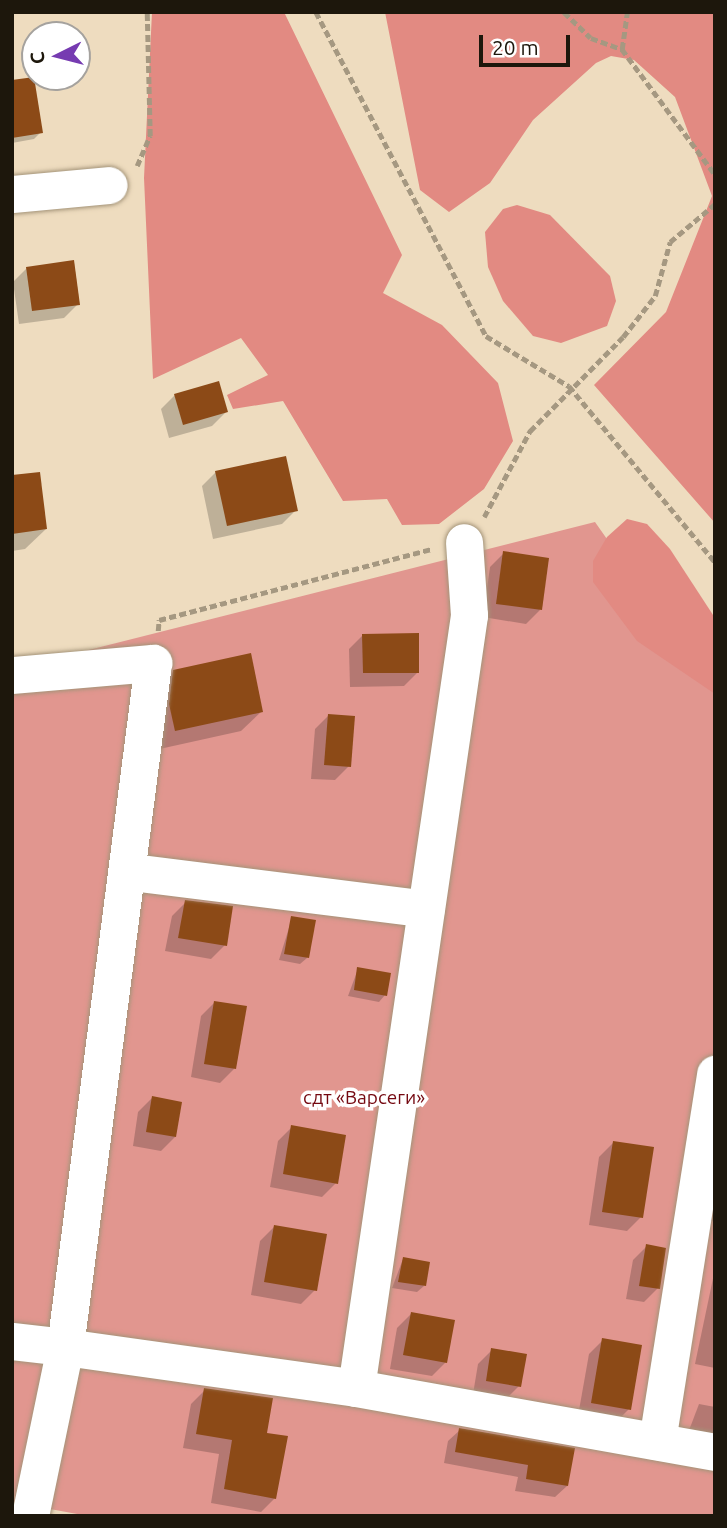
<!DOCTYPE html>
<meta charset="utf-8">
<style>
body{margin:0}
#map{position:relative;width:727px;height:1528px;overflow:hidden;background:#eedcbf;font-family:Ubuntu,sans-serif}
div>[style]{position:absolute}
.green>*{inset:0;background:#e1968f}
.forest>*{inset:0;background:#e28a82}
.shadow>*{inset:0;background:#0003}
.building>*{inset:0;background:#8c4a17}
.path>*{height:4.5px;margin-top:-2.25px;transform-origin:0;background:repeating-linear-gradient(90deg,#a59881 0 7px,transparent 0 10.5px)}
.roads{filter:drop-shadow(0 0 2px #a49479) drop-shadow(0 0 2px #a49479)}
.minor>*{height:37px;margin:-18.5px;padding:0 18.5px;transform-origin:18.5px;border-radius:18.5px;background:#fff}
span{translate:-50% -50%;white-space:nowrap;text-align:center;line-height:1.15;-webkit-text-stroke:7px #fff;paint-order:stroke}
.park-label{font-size:19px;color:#740810}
.frame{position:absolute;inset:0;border:14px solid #1d170c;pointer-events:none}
.north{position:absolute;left:21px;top:21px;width:70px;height:70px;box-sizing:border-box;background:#fff;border:2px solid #a5a29e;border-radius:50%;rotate:264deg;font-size:19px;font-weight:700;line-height:28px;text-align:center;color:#1d170c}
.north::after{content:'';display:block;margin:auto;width:24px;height:32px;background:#763bb1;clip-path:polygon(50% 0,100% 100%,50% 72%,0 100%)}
.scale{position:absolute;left:479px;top:35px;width:91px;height:32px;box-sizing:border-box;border:4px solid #1d170c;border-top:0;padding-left:9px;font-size:21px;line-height:24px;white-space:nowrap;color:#1d170c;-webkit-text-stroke:5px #fff;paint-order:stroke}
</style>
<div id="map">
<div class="green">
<div style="clip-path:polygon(595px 522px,715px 693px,715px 1516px,88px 1516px,12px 1502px,12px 663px,49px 660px)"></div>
</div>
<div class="forest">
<div style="clip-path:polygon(152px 12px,284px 12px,402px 255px,383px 293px,442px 325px,498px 383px,513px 441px,484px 489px,439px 524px,402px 525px,387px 499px,343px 501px,283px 401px,233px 409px,227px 395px,268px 375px,241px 338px,153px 379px,144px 178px)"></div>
<div style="clip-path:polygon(385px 12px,715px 12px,715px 523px,594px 385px,666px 312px,712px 196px,675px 97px,634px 60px,611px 56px,596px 63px,533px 120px,490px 183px,449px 212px,420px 190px)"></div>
<div style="clip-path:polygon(517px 205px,550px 215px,610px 276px,616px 301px,607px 326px,561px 343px,533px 336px,503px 301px,488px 267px,485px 232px,503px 209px)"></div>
<div style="clip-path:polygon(627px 519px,647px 524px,670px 549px,715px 618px,715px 694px,637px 641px,593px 582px,593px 561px,607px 537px)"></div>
</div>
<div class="shadow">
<div style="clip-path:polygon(12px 82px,41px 132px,34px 139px,12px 143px)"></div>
<div style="clip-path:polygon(27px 268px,78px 304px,64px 318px,19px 324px,13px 282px)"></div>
<div style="clip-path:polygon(175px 395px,226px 412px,212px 426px,169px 438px,161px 409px)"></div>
<div style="clip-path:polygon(216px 472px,296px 510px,282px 524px,213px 539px,202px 486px)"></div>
<div style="clip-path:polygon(12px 477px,46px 529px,25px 549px,12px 551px)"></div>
<div style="clip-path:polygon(504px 553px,540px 610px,526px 624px,483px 617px,490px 567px)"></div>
<div style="clip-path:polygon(363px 635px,418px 672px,404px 686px,350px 687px,349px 649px)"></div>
<div style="clip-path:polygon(174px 671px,262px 711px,241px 731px,155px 750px,154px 692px)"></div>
<div style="clip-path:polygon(329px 715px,349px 766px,335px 780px,311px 779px,315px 729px)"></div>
<div style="clip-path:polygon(186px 902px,225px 945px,211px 959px,165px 951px,172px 916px)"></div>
<div style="clip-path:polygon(292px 918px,307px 958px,300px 964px,279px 960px)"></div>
<div style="clip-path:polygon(358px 969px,385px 995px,379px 1002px,348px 996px)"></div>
<div style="clip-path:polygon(215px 1002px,234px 1069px,220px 1083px,191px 1077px,201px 1016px)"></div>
<div style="clip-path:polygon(152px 1098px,175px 1137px,161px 1151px,133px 1146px,138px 1112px)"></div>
<div style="clip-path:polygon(292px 1127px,336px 1183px,322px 1197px,270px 1187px,278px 1141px)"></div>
<div style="clip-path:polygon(613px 1143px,641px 1217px,627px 1231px,589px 1225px,599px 1157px)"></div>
<div style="clip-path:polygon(715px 1191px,715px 1222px,708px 1220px)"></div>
<div style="clip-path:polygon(274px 1227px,315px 1290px,301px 1304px,251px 1295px,260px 1241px)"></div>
<div style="clip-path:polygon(647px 1246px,658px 1288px,644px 1302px,626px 1299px,633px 1260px)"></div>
<div style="clip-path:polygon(403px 1259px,424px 1286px,417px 1292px,392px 1288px)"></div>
<div style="clip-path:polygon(715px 1269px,715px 1368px,695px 1364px)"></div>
<div style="clip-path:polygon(411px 1314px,446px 1362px,432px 1376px,390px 1369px,397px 1328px)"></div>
<div style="clip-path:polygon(603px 1340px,629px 1409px,615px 1423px,578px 1416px,589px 1354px)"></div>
<div style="clip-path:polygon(492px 1350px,519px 1386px,505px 1400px,473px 1394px,478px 1364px)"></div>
<div style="clip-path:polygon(205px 1390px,265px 1434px,275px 1498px,261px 1512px,211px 1503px,219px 1454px,183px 1448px,191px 1404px)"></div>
<div style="clip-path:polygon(699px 1404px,715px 1407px,715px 1438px,688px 1433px)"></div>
<div style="clip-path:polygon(460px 1430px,573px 1450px,567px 1486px,555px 1497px,515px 1491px,518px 1477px,444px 1463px,448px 1441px)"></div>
</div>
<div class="building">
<div style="clip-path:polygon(34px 77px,43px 133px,12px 138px,12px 80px)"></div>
<div style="clip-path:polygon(74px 260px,80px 305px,32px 311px,26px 267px)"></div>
<div style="clip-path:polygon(219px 381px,228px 412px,183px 425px,174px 394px)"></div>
<div style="clip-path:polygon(286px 456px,298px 511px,227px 526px,215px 471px)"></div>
<div style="clip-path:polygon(40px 472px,47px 529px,12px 534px,12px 475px)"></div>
<div style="clip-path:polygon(503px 551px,549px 558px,542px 610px,496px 604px)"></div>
<div style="clip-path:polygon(419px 633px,419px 673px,363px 673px,362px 634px)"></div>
<div style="clip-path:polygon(251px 653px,263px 712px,175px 731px,169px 704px,173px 670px)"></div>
<div style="clip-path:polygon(328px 714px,355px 716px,351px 767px,324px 765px)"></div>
<div style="clip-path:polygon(185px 900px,233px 906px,227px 946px,178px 938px)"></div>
<div style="clip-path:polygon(291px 916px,316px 920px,309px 958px,284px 954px)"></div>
<div style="clip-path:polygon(357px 967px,391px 973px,387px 996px,354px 990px)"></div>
<div style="clip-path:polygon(214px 1001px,247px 1006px,236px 1069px,204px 1064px)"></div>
<div style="clip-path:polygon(152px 1096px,182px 1102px,176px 1137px,146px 1132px)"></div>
<div style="clip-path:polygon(291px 1125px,346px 1135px,338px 1184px,283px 1174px)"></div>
<div style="clip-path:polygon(613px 1141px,654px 1147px,643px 1218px,602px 1212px)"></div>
<div style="clip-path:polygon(274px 1225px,327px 1234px,317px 1291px,264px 1282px)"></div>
<div style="clip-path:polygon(646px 1244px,666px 1248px,660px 1289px,639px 1286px)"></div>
<div style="clip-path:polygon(403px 1257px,430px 1262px,426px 1286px,398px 1282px)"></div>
<div style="clip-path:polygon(411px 1312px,455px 1320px,447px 1363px,403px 1355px)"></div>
<div style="clip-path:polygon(602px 1338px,642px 1345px,631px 1410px,591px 1403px)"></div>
<div style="clip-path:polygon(491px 1348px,527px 1354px,521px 1387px,486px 1381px)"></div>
<div style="clip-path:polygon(204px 1388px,273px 1398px,267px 1433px,288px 1436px,276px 1499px,224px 1489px,232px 1440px,196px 1434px)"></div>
<div style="clip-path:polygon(459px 1428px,575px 1448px,568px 1486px,526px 1479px,528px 1465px,455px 1452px)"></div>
</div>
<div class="path">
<div style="left:316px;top:12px;width:366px;rotate:62.3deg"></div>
<div style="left:486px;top:336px;width:97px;rotate:31.1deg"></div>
<div style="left:569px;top:386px;width:229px;rotate:50.3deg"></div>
<div style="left:564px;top:12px;width:37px;rotate:44deg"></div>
<div style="left:591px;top:38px;width:33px;rotate:20deg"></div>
<div style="left:622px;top:49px;width:156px;rotate:53.4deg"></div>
<div style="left:622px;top:49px;width:37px;rotate:-82deg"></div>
<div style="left:137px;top:166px;width:33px;rotate:-67deg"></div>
<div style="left:150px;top:136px;width:124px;rotate:-91.4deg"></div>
<div style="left:484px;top:517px;width:98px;rotate:-61.9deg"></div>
<div style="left:530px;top:431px;width:132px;rotate:-45.3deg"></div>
<div style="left:623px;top:337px;width:52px;rotate:-52deg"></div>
<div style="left:655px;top:296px;width:56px;rotate:-74.5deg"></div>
<div style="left:670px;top:242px;width:59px;rotate:-40.2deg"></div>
<div style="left:158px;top:631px;width:11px;rotate:-85deg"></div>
<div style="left:159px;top:620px;width:282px;rotate:-14.6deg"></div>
</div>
<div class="roads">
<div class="minor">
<div style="left:12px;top:194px;width:97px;rotate:-5.3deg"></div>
<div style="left:12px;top:675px;width:142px;rotate:-4.9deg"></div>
<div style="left:153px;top:663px;width:690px;rotate:97.33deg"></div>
<div style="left:65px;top:1347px;width:294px;rotate:8deg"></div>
<div style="left:356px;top:1388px;width:781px;rotate:-81.68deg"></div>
<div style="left:469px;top:615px;width:73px;rotate:-93.9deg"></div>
<div style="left:131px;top:872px;width:297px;rotate:7.1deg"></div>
<div style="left:12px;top:1341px;width:53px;rotate:6.5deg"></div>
<div style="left:65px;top:1347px;width:173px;rotate:101.7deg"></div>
<div style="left:356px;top:1388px;width:365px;rotate:10.1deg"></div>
<div style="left:657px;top:1441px;width:372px;rotate:-81deg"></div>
</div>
</div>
<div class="park-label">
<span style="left:364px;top:1098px">сдт «Варсеги»</span>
</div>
<div class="frame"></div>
<div class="north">С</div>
<div class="scale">20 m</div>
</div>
